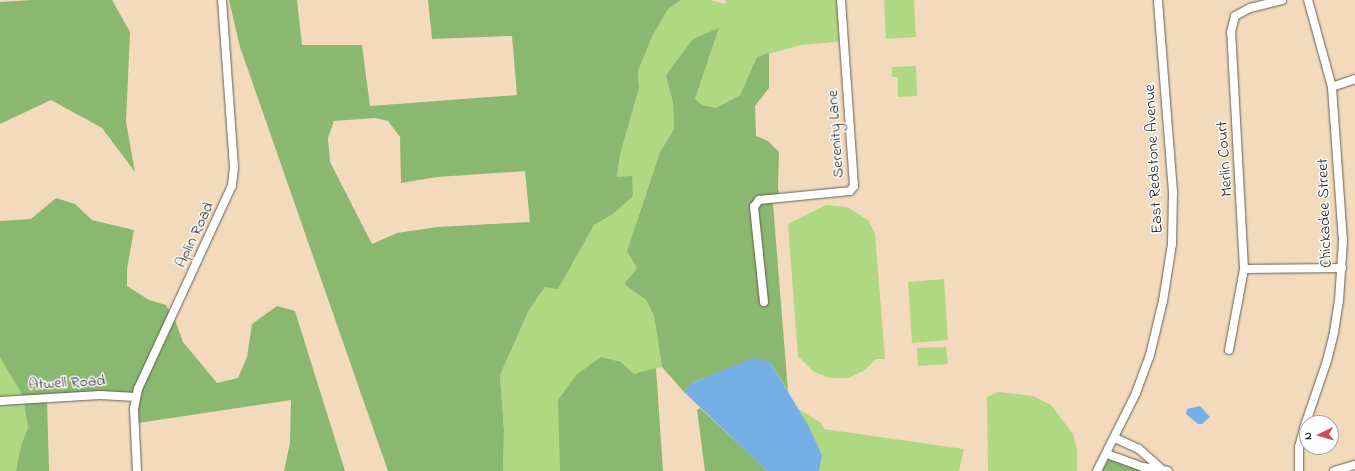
<!DOCTYPE html>
<style>
body{margin:0}
#map{position:relative;width:1355px;height:471px;overflow:hidden;background:#f3dabc;font-family:"Indie Flower",sans-serif}
div>[style]{position:absolute}
.green>*{inset:0;background:#afd883}
.forest>*{inset:0;background:#8bb871}
.water>*{inset:0;background:#75afe5}
.roads{filter:drop-shadow(0 0 1px #675e54) drop-shadow(0 0 1px #675e54)}
.minor>*{height:8px;margin:-4px;padding:0 4px;transform-origin:4px;border-radius:4px;background:#fff}
span{translate:-50% -50%;white-space:nowrap;text-align:center;line-height:1.15;-webkit-text-stroke:3px #fff;paint-order:stroke}
.street-label{font-size:16px;color:#1c1c1c}
.north{position:absolute;left:1299px;top:415px;width:40px;height:40px;box-sizing:border-box;background:#fff;border:1px solid #a4a4a4;border-radius:50%;rotate:265deg;font-size:11px;font-weight:700;line-height:16px;text-align:center;color:#1c1c1c}
.north::after{content:'';display:block;margin:auto;width:14px;height:18px;background:#d1495b;clip-path:polygon(50% 0,100% 100%,50% 72%,0 100%)}
</style>
<div id="map">
<div class="green">
<div style="clip-path:polygon(681px 0,711px 0,725px 4px,726px 0,843px 0,846px 41px,801px 45px,757px 57px,740px 95px,716px 108px,702px 105px,695px 99px,719px 28px,666px 74px,673px 103px,674px 129px,660px 152px,638px 217px,637px 268px,624px 284px,646px 300px,654px 316px,662px 367px,634px 374px,621px 362px,560px 457px,560px 471px,503px 471px,504px 430px,500px 375px,529px 310px,545px 287px,561px 283px,594px 225px,613px 214px,620px 155px,639px 88px,638px 71px,652px 37px,668px 9px)"></div>
<div style="clip-path:polygon(884px 0,914px 0,916px 37px,886px 39px)"></div>
<div style="clip-path:polygon(916px 66px,917px 96px,898px 97px,898px 77px,892px 77px,892px 67px)"></div>
<div style="clip-path:polygon(826px 205px,847px 207px,868px 220px,875px 233px,885px 359px,876px 359px,865px 370px,849px 378px,830px 378px,814px 372px,798px 356px,788px 224px)"></div>
<div style="clip-path:polygon(944px 279px,948px 340px,912px 343px,908px 282px)"></div>
<div style="clip-path:polygon(946px 347px,948px 364px,918px 366px,917px 348px)"></div>
<div style="clip-path:polygon(0 357px,22px 391px,23px 396px,0 397px)"></div>
<div style="clip-path:polygon(998px 392px,1033px 396px,1051px 405px,1073px 434px,1077px 450px,1077px 471px,988px 471px,987px 397px)"></div>
<div style="clip-path:polygon(24px 403px,28px 428px,21px 445px,16px 471px,0 471px,0 404px)"></div>
<div style="clip-path:polygon(799px 409px,821px 423px,824px 429px,964px 449px,959px 471px,819px 471px,822px 455px)"></div>
</div>
<div class="forest">
<div style="clip-path:polygon(32px 0,112px 0,130px 32px,126px 122px,135px 172px,102px 128px,51px 100px,0 124px,0 2px)"></div>
<div style="clip-path:polygon(evenodd,229px 0,297px 0,302px 45px,362px 45px,370px 106px,517px 95px,512px 36px,432px 39px,428px 0,681px 0,668px 9px,652px 37px,638px 71px,639px 88px,620px 155px,617px 177px,632px 176px,633px 196px,613px 214px,594px 225px,558px 289px,545px 287px,529px 310px,500px 375px,504px 430px,503px 471px,388px 471px,240px 47px,229px 0,375px 118px,388px 121px,400px 137px,401px 183px,437px 177px,525px 171px,530px 222px,438px 227px,397px 233px,372px 244px,330px 162px,328px 138px,334px 121px,375px 118px)"></div>
<div style="clip-path:polygon(719px 28px,695px 99px,702px 105px,716px 108px,740px 95px,757px 57px,769px 53px,769px 88px,755px 106px,756px 136px,768px 141px,779px 152px,778px 188px,781px 201px,775px 201px,773px 204px,788px 391px,770px 362px,704px 378px,692px 383px,684px 392px,662px 367px,654px 316px,646px 300px,624px 284px,637px 268px,627px 251px,660px 152px,674px 129px,673px 103px,666px 75px,693px 39px)"></div>
<div style="clip-path:polygon(56px 198px,75px 204px,92px 220px,134px 230px,127px 269px,127px 286px,149px 300px,166px 305px,170px 312px,133px 393px,100px 391px,23px 396px,0 357px,0 221px,31px 219px)"></div>
<div style="clip-path:polygon(277px 306px,295px 311px,345px 471px,284px 471px,290px 443px,291px 400px,138px 423px,138px 409px,142px 390px,175px 320px,183px 342px,217px 383px,238px 378px,247px 357px,252px 324px)"></div>
<div style="clip-path:polygon(601px 357px,621px 362px,634px 374px,656px 368px,663px 471px,560px 471px,558px 400px,576px 375px)"></div>
<div style="clip-path:polygon(47px 401px,49px 471px,16px 471px,21px 445px,28px 428px,24px 403px)"></div>
<div style="clip-path:polygon(700px 408px,761px 465px,767px 471px,705px 471px,697px 410px)"></div>
<div style="clip-path:polygon(1113px 451px,1156px 471px,1157px 471px,1102px 471px)"></div>
</div>
<div class="water">
<div style="clip-path:polygon(753px 358px,770px 362px,808px 425px,822px 455px,819px 471px,767px 471px,684px 392px,692px 383px)"></div>
<div style="clip-path:polygon(1200px 406px,1210px 417px,1202px 424px,1198px 424px,1186px 414px,1187px 409px)"></div>
</div>
<div class="roads">
<div class="minor">
<div style="left:1332px;top:87px;width:24px;rotate:-19deg"></div>
<div style="left:1244px;top:269px;width:98px;rotate:-0.6deg"></div>
<div style="left:764px;top:302px;width:96px;rotate:-96deg"></div>
<div style="left:754px;top:207px;width:9px;rotate:-54deg"></div>
<div style="left:759px;top:200px;width:91px;rotate:-5.6deg"></div>
<div style="left:850px;top:191px;width:6px;rotate:-51deg"></div>
<div style="left:854px;top:186px;width:186px;rotate:-94deg"></div>
<div style="left:1229px;top:350px;width:82px;rotate:-79.5deg"></div>
<div style="left:1244px;top:269px;width:237px;rotate:-93.1deg"></div>
<div style="left:1231px;top:32px;width:16px;rotate:-76deg"></div>
<div style="left:1235px;top:16px;width:17px;rotate:-28deg"></div>
<div style="left:1250px;top:8px;width:33px;rotate:-14deg"></div>
<div style="left:0;top:401px;width:100px;rotate:-3.4deg"></div>
<div style="left:100px;top:395px;width:36px;rotate:3deg"></div>
<div style="left:1115px;top:438px;width:26px;rotate:25deg"></div>
<div style="left:1139px;top:449px;width:30px;rotate:42deg"></div>
<div style="left:1107px;top:454px;width:38px;rotate:20deg"></div>
<div style="left:1143px;top:467px;width:25px;rotate:9deg"></div>
<div style="left:137px;top:471px;width:62px;rotate:-92.8deg"></div>
<div style="left:134px;top:409px;width:20px;rotate:-79deg"></div>
<div style="left:138px;top:389px;width:224px;rotate:-65.2deg"></div>
<div style="left:232px;top:186px;width:19px;rotate:-84deg"></div>
<div style="left:234px;top:167px;width:167px;rotate:-94.1deg"></div>
<div style="left:1097px;top:471px;width:87px;rotate:-63.4deg"></div>
<div style="left:1136px;top:393px;width:40px;rotate:-69.8deg"></div>
<div style="left:1150px;top:355px;width:56px;rotate:-76.5deg"></div>
<div style="left:1163px;top:301px;width:58px;rotate:-81deg"></div>
<div style="left:1172px;top:244px;width:52px;rotate:-88.9deg"></div>
<div style="left:1173px;top:192px;width:193px;rotate:-94.5deg"></div>
<div style="left:1299px;top:471px;width:24px;rotate:-90deg"></div>
<div style="left:1299px;top:447px;width:20px;rotate:-75deg"></div>
<div style="left:1304px;top:428px;width:71px;rotate:-71.1deg"></div>
<div style="left:1327px;top:361px;width:30px;rotate:-76deg"></div>
<div style="left:1334px;top:332px;width:31px;rotate:-81deg"></div>
<div style="left:1339px;top:301px;width:60px;rotate:-86.2deg"></div>
<div style="left:1343px;top:241px;width:154px;rotate:-94.1deg"></div>
<div style="left:1332px;top:87px;width:90px;rotate:-105.4deg"></div>
<div style="left:1334px;top:471px;width:22px;rotate:-16deg"></div>
</div>
</div>
<div class="street-label">
<span style="left:836px;top:134px;rotate:-94deg">Serenity Lane</span>
<span style="left:1154px;top:159px;rotate:-93deg">East Redstone Avenue</span>
<span style="left:1225px;top:159px;rotate:-94deg">Merlin Court</span>
<span style="left:1325px;top:213px;rotate:-92deg">Chickadee Street</span>
<span style="left:195px;top:235px;rotate:-65deg">Aplin Road</span>
<span style="left:67px;top:383px;rotate:-3deg">Atwell Road</span>
</div>
<div class="north">N</div>
</div>
